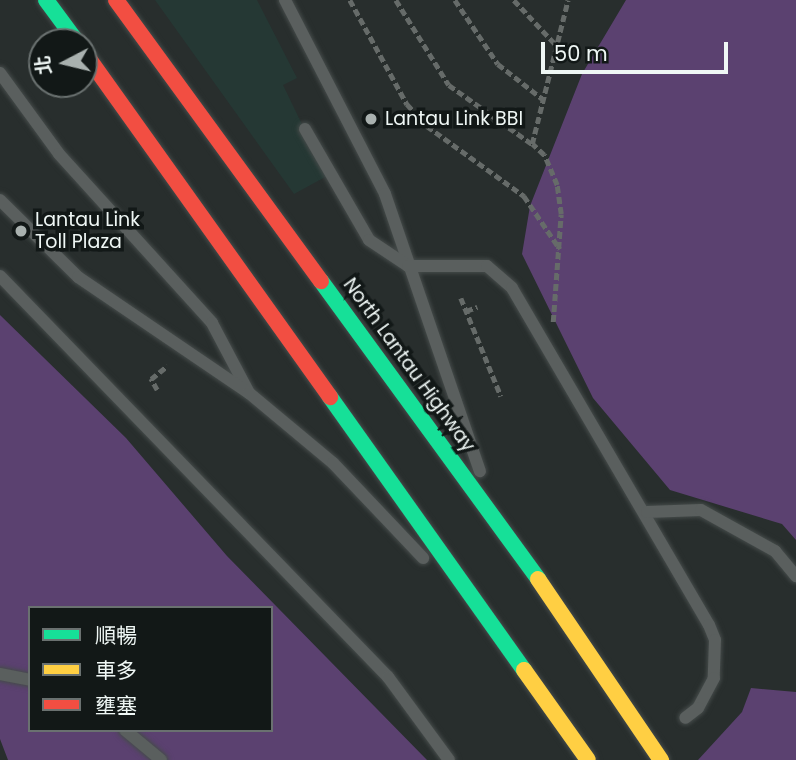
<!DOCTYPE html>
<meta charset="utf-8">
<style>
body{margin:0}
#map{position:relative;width:796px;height:760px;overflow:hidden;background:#282e2d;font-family:Poppins,"Noto Sans TC",sans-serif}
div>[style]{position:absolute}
.built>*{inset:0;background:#253834}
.green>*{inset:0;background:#5b4170}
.path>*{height:4.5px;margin-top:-2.25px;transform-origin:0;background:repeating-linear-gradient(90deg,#666b69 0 7px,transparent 0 10.5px)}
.roads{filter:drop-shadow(0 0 2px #454b4a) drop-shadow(0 0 2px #454b4a)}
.lane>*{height:12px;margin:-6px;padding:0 6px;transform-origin:6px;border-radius:6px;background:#5a5f5e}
.fast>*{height:16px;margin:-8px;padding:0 8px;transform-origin:8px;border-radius:8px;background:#16e098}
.slow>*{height:16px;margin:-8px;padding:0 8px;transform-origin:8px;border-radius:8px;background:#ffcf43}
.jam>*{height:16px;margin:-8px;padding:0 8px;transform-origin:8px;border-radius:8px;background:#f24e42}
.dots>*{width:19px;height:19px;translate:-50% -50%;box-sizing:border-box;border:4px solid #121817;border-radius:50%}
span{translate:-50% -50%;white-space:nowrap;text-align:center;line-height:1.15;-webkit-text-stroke:7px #121817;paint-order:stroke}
.poi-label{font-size:19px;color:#eff7f5}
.left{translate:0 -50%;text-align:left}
.street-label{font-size:19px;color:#eff7f5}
.legend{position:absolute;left:28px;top:606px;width:245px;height:126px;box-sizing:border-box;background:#121817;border:2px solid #6a7170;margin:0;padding:9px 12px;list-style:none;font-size:21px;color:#eff7f5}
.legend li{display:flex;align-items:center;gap:14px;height:35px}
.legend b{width:35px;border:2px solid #6a7170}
.north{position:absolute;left:28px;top:28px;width:70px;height:70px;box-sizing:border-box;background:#121817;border:2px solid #6a7170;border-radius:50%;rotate:263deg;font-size:19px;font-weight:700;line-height:28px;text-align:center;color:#eff7f5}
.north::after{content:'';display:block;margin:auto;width:24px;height:32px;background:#a9b1af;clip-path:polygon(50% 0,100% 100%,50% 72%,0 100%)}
.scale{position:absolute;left:541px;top:42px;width:187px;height:32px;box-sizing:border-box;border:4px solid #eff7f5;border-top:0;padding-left:9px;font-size:21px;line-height:24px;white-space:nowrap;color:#eff7f5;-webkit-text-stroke:5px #121817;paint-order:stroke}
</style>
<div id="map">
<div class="built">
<div style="clip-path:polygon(155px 0,257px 0,297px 78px,283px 85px,327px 176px,294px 194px)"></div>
</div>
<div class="green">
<div style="clip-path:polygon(626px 0,796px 0,796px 540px,782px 524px,670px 490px,593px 398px,522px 254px,530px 206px,582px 74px)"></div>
<div style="clip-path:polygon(evenodd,0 315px,126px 438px,227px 556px,427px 760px,8px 760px,0 739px,0 315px,30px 608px,271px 608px,271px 730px,30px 730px,30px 608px)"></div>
<div style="clip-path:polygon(751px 688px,796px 692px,796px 760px,698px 760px,742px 712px)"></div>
</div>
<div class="path">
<div style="left:350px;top:0;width:119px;rotate:61.3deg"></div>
<div style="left:407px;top:104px;width:30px;rotate:48deg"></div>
<div style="left:427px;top:126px;width:120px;rotate:35.8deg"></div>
<div style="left:524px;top:196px;width:64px;rotate:55.8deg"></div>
<div style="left:396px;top:0;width:100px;rotate:58.1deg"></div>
<div style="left:449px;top:85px;width:102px;rotate:35.4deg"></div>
<div style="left:455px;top:0;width:77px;rotate:56.1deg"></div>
<div style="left:498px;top:64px;width:58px;rotate:38deg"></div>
<div style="left:514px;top:0;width:64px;rotate:46.9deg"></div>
<div style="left:461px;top:298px;width:106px;rotate:67.8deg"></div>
<div style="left:466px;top:311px;width:12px;rotate:-20deg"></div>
<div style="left:553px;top:322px;width:108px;rotate:-85.8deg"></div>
<div style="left:561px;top:214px;width:29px;rotate:-98deg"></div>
<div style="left:557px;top:185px;width:33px;rotate:-113deg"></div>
<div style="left:544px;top:155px;width:16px;rotate:-137deg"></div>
<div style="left:532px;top:144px;width:148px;rotate:-76deg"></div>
<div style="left:157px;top:390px;width:13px;rotate:-119deg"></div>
<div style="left:151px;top:379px;width:21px;rotate:-39deg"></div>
</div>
<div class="roads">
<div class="lane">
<div style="left:285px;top:0;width:218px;rotate:62.7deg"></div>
<div style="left:385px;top:194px;width:293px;rotate:71.1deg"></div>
<div style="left:0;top:73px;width:100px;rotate:53.9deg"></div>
<div style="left:59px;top:154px;width:228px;rotate:47.8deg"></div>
<div style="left:212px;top:323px;width:79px;rotate:62.1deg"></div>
<div style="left:305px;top:129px;width:128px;rotate:60deg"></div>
<div style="left:369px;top:240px;width:47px;rotate:33.7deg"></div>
<div style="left:408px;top:266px;width:79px"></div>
<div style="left:487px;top:266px;width:33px;rotate:41deg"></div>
<div style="left:512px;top:288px;width:390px;rotate:59.7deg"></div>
<div style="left:709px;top:625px;width:16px;rotate:68deg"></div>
<div style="left:715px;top:640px;width:38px;rotate:92deg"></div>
<div style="left:714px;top:678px;width:34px;rotate:118deg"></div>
<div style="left:698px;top:708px;width:16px;rotate:142deg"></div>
<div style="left:0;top:200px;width:110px;rotate:44.6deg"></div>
<div style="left:78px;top:277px;width:207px;rotate:34.2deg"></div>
<div style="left:249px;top:393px;width:109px;rotate:39.8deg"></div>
<div style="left:333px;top:463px;width:131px;rotate:46.5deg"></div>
<div style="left:0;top:276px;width:558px;rotate:45.94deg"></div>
<div style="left:388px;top:677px;width:103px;rotate:53.7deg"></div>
<div style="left:647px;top:512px;width:54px;rotate:-2.1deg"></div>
<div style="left:701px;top:510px;width:85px;rotate:29deg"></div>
<div style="left:775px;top:551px;width:33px;rotate:50deg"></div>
<div style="left:0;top:674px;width:31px;rotate:11deg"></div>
<div style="left:125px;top:730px;width:47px;rotate:39.8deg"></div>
</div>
<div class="fast">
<div style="left:46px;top:0;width:52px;rotate:53.6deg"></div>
<div style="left:321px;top:281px;width:369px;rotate:53.9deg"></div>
<div style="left:330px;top:397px;width:335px;rotate:54.6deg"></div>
</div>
<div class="slow">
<div style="left:538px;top:579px;width:219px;rotate:55.8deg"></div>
<div style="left:524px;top:670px;width:110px;rotate:54.6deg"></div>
</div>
<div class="jam">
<div style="left:116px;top:0;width:348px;rotate:53.9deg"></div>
<div style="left:84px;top:52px;width:424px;rotate:54.5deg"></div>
</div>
</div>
<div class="dots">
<div style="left:371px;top:119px;background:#a9b1af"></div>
<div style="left:21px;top:231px;background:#a9b1af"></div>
</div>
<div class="poi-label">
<span class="left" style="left:385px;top:119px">Lantau Link BBI</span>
<span class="left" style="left:35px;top:231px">Lantau Link<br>Toll Plaza</span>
</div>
<div class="street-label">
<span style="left:409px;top:365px;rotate:54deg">North Lantau Highway</span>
</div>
<ul class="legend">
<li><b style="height:9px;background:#16e098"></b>順暢</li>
<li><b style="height:9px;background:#ffcf43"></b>車多</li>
<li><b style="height:9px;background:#f24e42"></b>壅塞</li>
</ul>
<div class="north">北</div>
<div class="scale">50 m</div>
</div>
